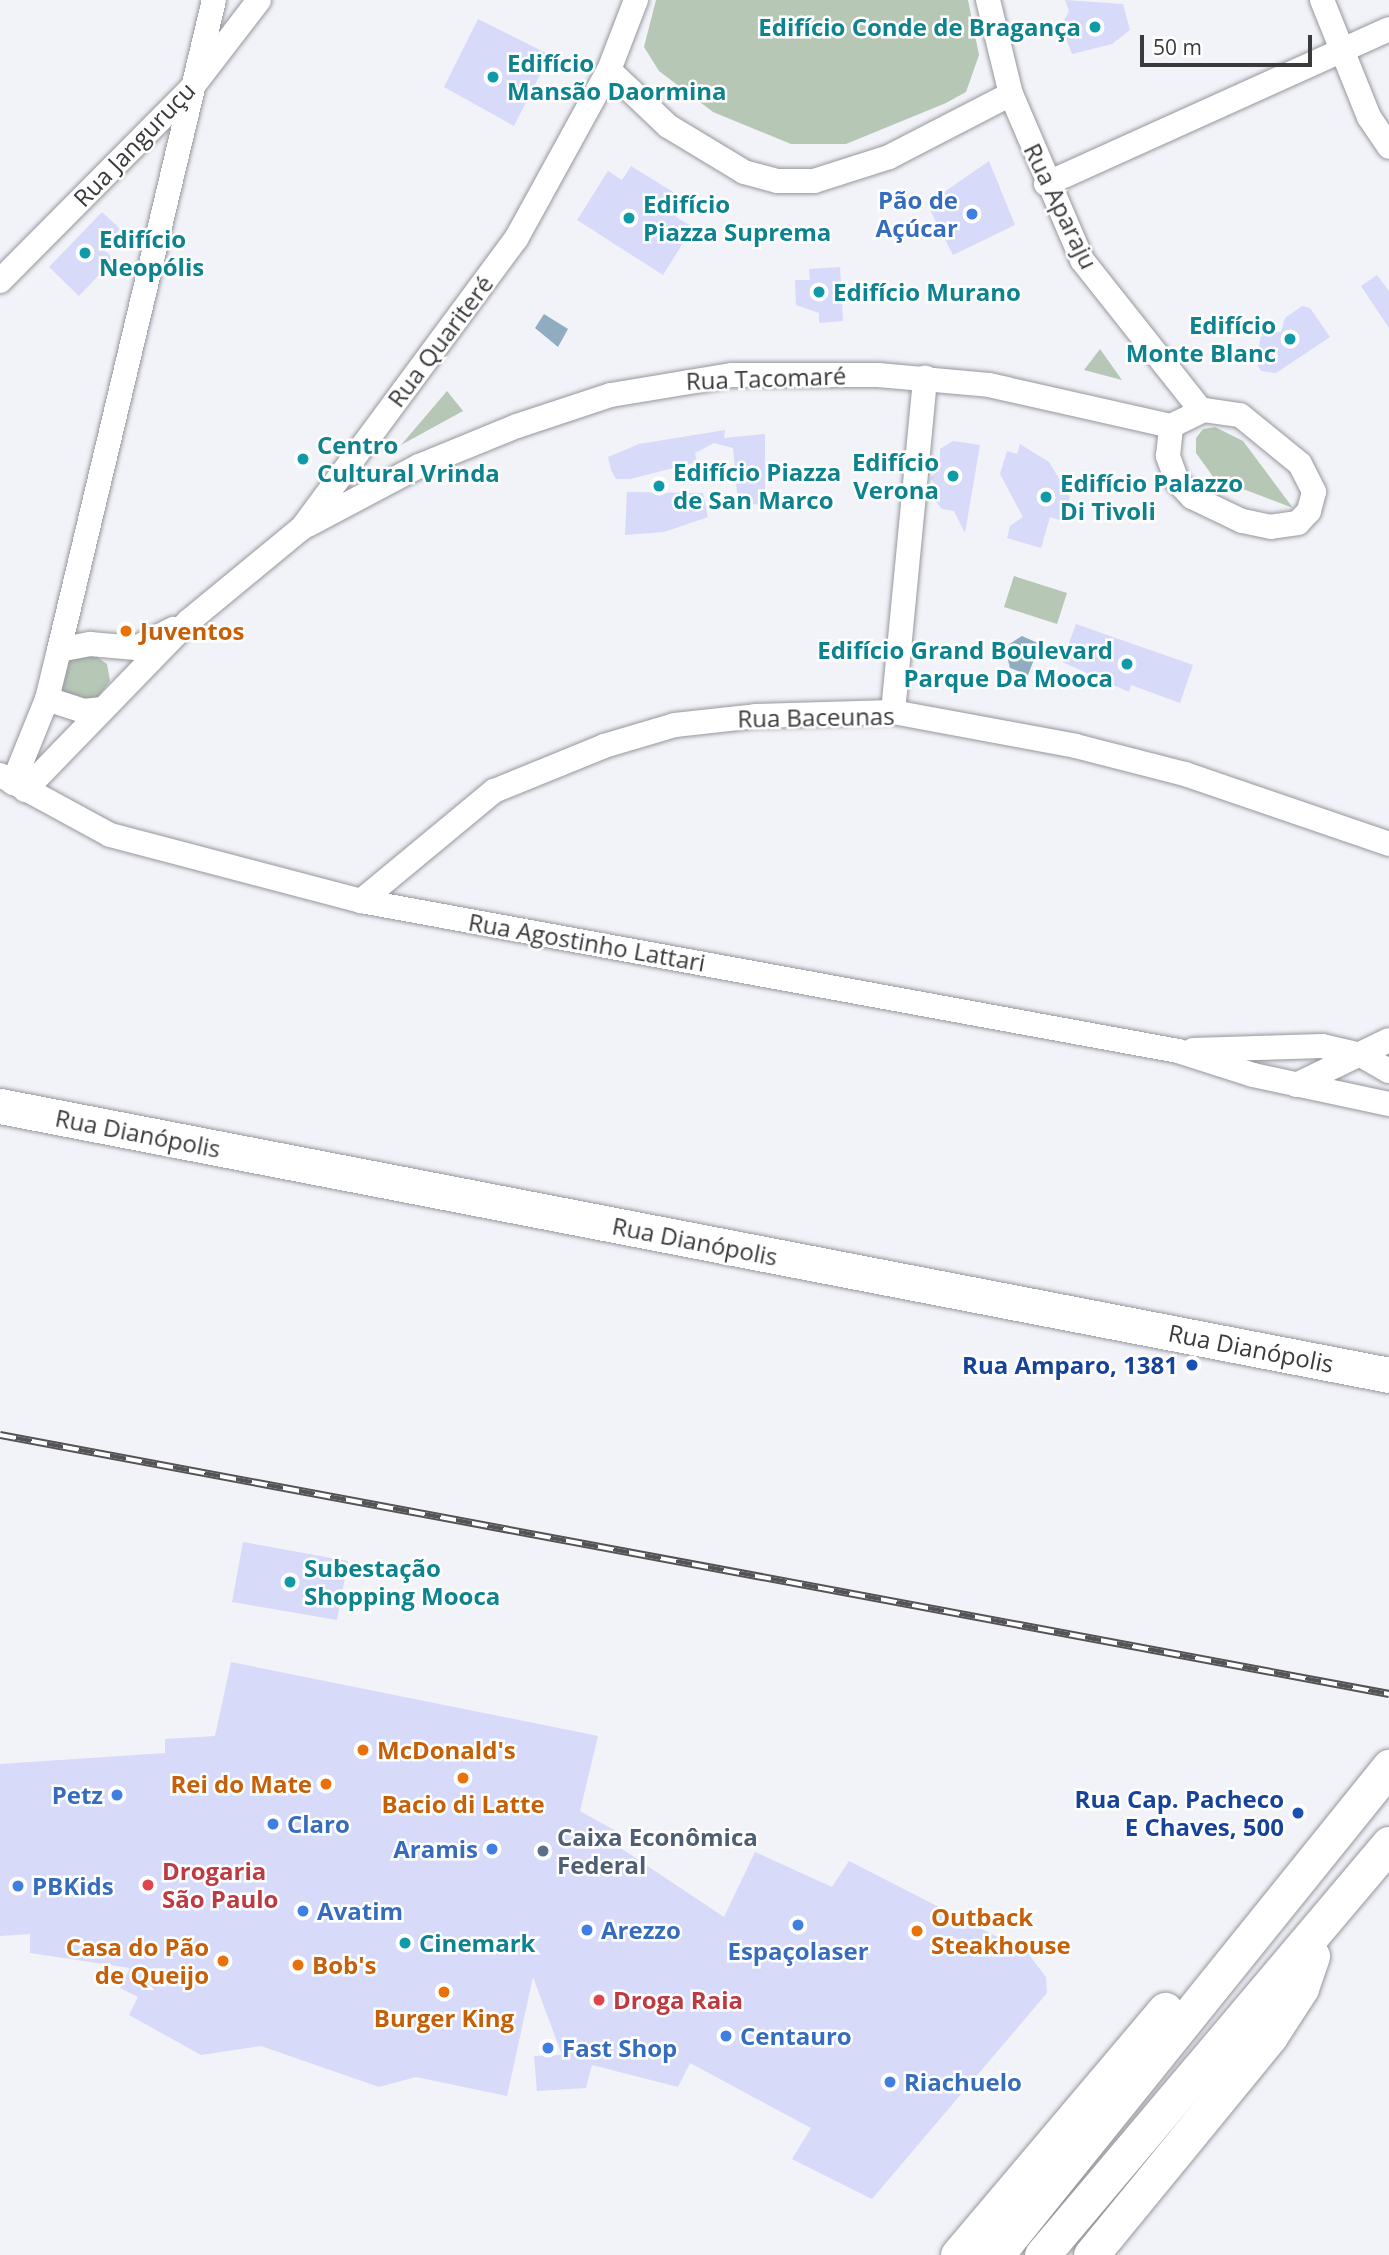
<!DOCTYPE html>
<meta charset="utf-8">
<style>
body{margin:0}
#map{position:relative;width:1389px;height:2255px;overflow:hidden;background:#f2f2f9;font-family:"Open Sans",sans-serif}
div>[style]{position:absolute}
.green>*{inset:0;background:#b6c7b6}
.water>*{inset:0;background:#90acc1}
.building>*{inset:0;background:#d7daf9}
.roads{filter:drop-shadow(0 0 2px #96979d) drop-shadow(0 0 2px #96979d)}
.street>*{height:24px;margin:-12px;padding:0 12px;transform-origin:12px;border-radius:12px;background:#fff}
.secondary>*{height:35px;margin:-17.5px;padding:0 17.5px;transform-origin:17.5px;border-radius:17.5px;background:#fff}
.rail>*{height:8px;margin-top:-4px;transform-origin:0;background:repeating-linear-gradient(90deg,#fff 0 16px,#545457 0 32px);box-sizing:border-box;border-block:2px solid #545457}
.dots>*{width:19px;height:19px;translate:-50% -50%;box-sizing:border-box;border:4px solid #fff;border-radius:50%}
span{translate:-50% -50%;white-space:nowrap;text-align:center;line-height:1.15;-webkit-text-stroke:5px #fff;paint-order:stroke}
.culture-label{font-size:24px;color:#0d838f;font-weight:700}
.right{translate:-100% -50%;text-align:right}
.left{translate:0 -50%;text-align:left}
.street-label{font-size:24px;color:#3a3a3c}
.shop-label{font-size:24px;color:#366cbe;font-weight:700}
.food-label{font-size:24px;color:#c56008;font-weight:700}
.transit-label{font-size:24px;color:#164399;font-weight:700}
.service-label{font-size:24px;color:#4e5e75;font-weight:700}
.health-label{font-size:24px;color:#be3a42;font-weight:700}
.scale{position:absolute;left:1140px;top:35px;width:172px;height:32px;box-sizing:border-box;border:4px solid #3a3a3c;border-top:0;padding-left:9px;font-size:21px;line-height:24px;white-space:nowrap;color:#3a3a3c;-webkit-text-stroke:5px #fff;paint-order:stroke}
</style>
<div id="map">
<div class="green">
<div style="clip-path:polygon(656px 0,968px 0,979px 55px,966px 92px,946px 103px,846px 144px,791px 144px,713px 112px,659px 71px,644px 47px)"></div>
<div style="clip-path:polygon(1100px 349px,1122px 380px,1084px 370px)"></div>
<div style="clip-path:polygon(447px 391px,463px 411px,401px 445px)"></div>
<div style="clip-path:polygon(1215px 427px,1243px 441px,1293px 508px,1214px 478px,1196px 453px,1196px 438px,1203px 429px)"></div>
<div style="clip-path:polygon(1014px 576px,1067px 593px,1057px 624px,1004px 607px)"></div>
<div style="clip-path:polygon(86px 649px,107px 664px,110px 681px,94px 702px,53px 695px,65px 658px)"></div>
</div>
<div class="water">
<div style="clip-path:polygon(544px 314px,568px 329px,558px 347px,535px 328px)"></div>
<div style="clip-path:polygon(1022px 636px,1040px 644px,1028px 675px,1010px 668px,1008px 660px,1008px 645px)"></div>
</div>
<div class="building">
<div style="clip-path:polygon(1065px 0,1123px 4px,1130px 30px,1112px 44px,1072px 54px,1061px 26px,1069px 11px)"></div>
<div style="clip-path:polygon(478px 19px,550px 55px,514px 126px,444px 87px)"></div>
<div style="clip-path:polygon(989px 161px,1015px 225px,953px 255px,927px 204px)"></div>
<div style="clip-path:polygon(631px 166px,686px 200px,676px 217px,693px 227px,663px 275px,577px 220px,608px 171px,622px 180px)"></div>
<div style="clip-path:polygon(102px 212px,120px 229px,102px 248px,114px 259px,79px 296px,49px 267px)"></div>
<div style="clip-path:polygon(840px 267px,843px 321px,819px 323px,819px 313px,796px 305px,795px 280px,810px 280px,809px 269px)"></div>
<div style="clip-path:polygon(1377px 275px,1389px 291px,1389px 328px,1361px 286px)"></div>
<div style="clip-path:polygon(1302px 306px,1310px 308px,1330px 337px,1276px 373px,1261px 371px,1257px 364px,1261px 333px,1281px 332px,1285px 318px)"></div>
<div style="clip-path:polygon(725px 430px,724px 438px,765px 434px,765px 505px,738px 503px,733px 448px,714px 443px,695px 453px,697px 462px,630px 479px,616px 479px,611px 470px,608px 457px,639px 444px)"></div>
<div style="clip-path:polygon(953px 441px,980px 445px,965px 533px,954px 511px,942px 509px,934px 499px,937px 486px,930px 478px,940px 468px,940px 449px)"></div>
<div style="clip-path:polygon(1020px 444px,1049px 462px,1070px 497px,1063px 521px,1050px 517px,1041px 548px,1007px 538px,1010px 526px,1023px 517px,1000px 474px,1007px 451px,1017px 454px)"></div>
<div style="clip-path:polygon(627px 492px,703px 493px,708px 517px,664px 532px,625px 535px)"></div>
<div style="clip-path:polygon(1076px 624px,1193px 665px,1180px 703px,1131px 685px,1129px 692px,1062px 662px)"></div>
<div style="clip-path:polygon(243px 1542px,348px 1561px,337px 1620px,232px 1602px)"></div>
<div style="clip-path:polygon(231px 1662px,598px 1736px,580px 1811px,623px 1835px,622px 1849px,724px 1917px,755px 1852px,832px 1887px,849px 1861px,1027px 1952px,1046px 1977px,1047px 1993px,872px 2199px,792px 2159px,811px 2128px,690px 2063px,678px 2087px,592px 2065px,586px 2088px,537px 2091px,534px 2056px,562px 2055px,533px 1977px,507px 2096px,416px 2077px,379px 2087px,261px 2046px,201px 2055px,129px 2015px,138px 1997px,120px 1988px,130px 1968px,30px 1953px,30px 1934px,0 1936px,0 1764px,165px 1753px,165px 1739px,215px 1736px)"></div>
</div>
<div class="roads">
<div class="street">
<div style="left:988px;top:0;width:97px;rotate:76.3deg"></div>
<div style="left:1011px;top:94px;width:181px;rotate:66.8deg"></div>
<div style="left:1082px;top:260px;width:191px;rotate:51.6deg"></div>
<div style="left:1322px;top:0;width:126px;rotate:68.1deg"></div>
<div style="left:1369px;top:117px;width:36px;rotate:56deg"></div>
<div style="left:609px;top:70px;width:81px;rotate:43.5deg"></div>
<div style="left:668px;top:126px;width:89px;rotate:31.2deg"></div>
<div style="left:744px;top:172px;width:35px;rotate:15deg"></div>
<div style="left:778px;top:181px;width:36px"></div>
<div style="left:814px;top:181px;width:79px;rotate:-17.7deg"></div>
<div style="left:889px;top:157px;width:137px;rotate:-27.3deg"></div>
<div style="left:1046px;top:184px;width:376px;rotate:-24.3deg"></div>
<div style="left:0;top:281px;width:269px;rotate:-45.2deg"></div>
<div style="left:190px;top:90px;width:113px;rotate:-52.5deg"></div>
<div style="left:1204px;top:410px;width:36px;rotate:8deg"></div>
<div style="left:1240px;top:415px;width:77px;rotate:39.2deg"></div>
<div style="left:1300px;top:464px;width:31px;rotate:63deg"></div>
<div style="left:1314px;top:492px;width:20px;rotate:105deg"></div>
<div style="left:1309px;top:511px;width:16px;rotate:133deg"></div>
<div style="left:1298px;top:523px;width:27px;rotate:172deg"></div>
<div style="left:1271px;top:527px;width:30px;rotate:-168deg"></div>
<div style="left:1242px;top:521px;width:55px;rotate:-154.4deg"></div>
<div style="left:1192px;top:497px;width:22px;rotate:-133deg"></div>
<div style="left:1177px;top:481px;width:27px;rotate:-110deg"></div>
<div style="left:1168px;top:456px;width:30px;rotate:-84deg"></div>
<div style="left:1171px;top:426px;width:37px;rotate:-26deg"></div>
<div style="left:308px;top:525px;width:126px;rotate:-28deg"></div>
<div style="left:419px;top:466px;width:106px;rotate:-22.2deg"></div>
<div style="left:517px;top:426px;width:99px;rotate:-18.3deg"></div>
<div style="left:611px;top:395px;width:123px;rotate:-9.4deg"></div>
<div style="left:732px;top:375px;width:146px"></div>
<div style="left:878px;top:375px;width:111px;rotate:5.1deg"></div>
<div style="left:989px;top:385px;width:187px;rotate:12.7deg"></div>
<div style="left:59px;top:650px;width:32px;rotate:-11deg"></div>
<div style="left:90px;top:644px;width:46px;rotate:5deg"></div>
<div style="left:136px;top:648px;width:42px;rotate:-27.2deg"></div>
<div style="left:47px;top:699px;width:38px;rotate:18deg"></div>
<div style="left:83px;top:711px;width:18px;rotate:-6deg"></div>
<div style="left:893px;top:712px;width:336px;rotate:-84.5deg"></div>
<div style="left:0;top:775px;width:125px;rotate:28.6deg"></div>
<div style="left:110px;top:835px;width:260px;rotate:14.7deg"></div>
<div style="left:361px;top:901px;width:831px;rotate:10.4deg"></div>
<div style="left:1178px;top:1051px;width:79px;rotate:17.7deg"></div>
<div style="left:1253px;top:1075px;width:139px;rotate:12deg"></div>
<div style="left:13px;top:783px;width:91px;rotate:-68deg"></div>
<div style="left:47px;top:699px;width:50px;rotate:-76.2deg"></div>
<div style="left:59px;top:650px;width:668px;rotate:-76.59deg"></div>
<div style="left:25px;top:790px;width:235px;rotate:-45.9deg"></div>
<div style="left:189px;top:621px;width:146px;rotate:-39.5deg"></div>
<div style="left:302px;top:528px;width:360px;rotate:-53.5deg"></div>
<div style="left:516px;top:239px;width:193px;rotate:-61.2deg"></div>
<div style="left:609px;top:70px;width:75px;rotate:-68.9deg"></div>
<div style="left:361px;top:901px;width:173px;rotate:-39.6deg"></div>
<div style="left:494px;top:791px;width:119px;rotate:-22.2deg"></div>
<div style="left:604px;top:746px;width:74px;rotate:-16.5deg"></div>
<div style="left:675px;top:725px;width:81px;rotate:-6.3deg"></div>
<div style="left:756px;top:716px;width:137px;rotate:-1.7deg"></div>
<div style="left:893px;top:712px;width:186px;rotate:10.5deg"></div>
<div style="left:1076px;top:746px;width:113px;rotate:14.4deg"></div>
<div style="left:1185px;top:774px;width:216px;rotate:18.9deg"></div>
<div style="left:1193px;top:1050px;width:129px;rotate:-1.8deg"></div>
<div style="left:1322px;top:1046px;width:40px;rotate:13deg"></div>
<div style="left:1361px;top:1055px;width:32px;rotate:30deg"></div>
<div style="left:1296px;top:1085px;width:103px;rotate:-25.8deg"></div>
</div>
<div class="secondary">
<div style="left:0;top:1106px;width:1415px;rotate:10.96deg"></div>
<div style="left:958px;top:2255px;width:321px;rotate:-49.8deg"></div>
<div style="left:996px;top:2255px;width:627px;rotate:-51.15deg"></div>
<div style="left:1042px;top:2255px;width:538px;rotate:-49.83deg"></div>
<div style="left:1091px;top:2255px;width:283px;rotate:-50.7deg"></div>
<div style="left:1270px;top:2036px;width:57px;rotate:-57.1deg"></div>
<div style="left:1301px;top:1988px;width:34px;rotate:-71deg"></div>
</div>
</div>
<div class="rail">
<div style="left:0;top:1435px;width:1413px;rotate:10.56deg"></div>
</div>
<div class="dots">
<div style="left:1095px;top:27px;background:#0f9aa8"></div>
<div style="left:493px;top:77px;background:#0f9aa8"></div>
<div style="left:972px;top:214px;background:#3f7fe0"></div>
<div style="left:629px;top:218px;background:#0f9aa8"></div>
<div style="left:85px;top:253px;background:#0f9aa8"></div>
<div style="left:819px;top:292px;background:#0f9aa8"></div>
<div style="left:1290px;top:339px;background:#0f9aa8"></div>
<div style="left:303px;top:459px;background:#0f9aa8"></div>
<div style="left:953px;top:476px;background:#0f9aa8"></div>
<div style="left:659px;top:486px;background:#0f9aa8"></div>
<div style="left:1046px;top:497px;background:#0f9aa8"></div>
<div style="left:126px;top:631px;background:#e8710a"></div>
<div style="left:1127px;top:664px;background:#0f9aa8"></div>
<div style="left:1192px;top:1365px;background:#1a4fb4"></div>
<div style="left:290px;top:1582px;background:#0f9aa8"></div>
<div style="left:363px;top:1750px;background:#e8710a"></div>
<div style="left:463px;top:1778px;background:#e8710a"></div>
<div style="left:326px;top:1784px;background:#e8710a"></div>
<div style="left:117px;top:1795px;background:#3f7fe0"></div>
<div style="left:1298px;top:1813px;background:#1a4fb4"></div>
<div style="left:273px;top:1824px;background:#3f7fe0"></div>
<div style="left:492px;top:1849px;background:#3f7fe0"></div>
<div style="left:543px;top:1851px;background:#5c6f8a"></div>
<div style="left:148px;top:1885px;background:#e0444e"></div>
<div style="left:18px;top:1886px;background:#3f7fe0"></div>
<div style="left:303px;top:1911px;background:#3f7fe0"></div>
<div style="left:798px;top:1925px;background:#3f7fe0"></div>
<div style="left:587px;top:1930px;background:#3f7fe0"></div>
<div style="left:917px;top:1931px;background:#e8710a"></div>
<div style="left:405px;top:1943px;background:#0f9aa8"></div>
<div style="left:223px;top:1961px;background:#e8710a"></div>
<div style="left:298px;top:1965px;background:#e8710a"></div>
<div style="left:444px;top:1992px;background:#e8710a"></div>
<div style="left:599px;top:2000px;background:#e0444e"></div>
<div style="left:726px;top:2036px;background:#3f7fe0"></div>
<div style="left:548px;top:2048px;background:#3f7fe0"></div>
<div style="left:890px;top:2082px;background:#3f7fe0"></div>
</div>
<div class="culture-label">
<span class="right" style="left:1081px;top:27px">Edifício Conde de Bragança</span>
<span class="left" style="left:507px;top:77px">Edifício<br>Mansão Daormina</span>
<span class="left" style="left:643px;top:218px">Edifício<br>Piazza Suprema</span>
<span class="left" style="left:99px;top:253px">Edifício<br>Neopólis</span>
<span class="left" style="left:833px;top:292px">Edifício Murano</span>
<span class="right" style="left:1276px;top:339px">Edifício<br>Monte Blanc</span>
<span class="left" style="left:317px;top:459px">Centro<br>Cultural Vrinda</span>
<span class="right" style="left:939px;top:476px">Edifício<br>Verona</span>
<span class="left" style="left:673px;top:486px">Edifício Piazza<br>de San Marco</span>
<span class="left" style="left:1060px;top:497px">Edifício Palazzo<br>Di Tivoli</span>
<span class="right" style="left:1113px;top:664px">Edifício Grand Boulevard<br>Parque Da Mooca</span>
<span class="left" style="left:304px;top:1582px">Subestação<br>Shopping Mooca</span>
<span class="left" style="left:419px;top:1943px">Cinemark</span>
</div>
<div class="street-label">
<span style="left:134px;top:144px;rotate:-46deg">Rua Janguruçu</span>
<span style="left:1061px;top:206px;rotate:64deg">Rua Aparaju</span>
<span style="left:440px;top:341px;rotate:-53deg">Rua Quariteré</span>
<span style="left:766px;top:378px;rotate:-2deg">Rua Tacomaré</span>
<span style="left:816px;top:717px;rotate:-1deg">Rua Baceunas</span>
<span style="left:587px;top:942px;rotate:10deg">Rua Agostinho Lattari</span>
<span style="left:138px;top:1133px;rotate:11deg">Rua Dianópolis</span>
<span style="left:695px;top:1241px;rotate:11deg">Rua Dianópolis</span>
<span style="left:1251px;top:1348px;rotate:11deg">Rua Dianópolis</span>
</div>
<div class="shop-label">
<span class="right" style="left:958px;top:214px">Pão de<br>Açúcar</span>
<span class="right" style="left:103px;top:1795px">Petz</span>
<span class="left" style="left:287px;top:1824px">Claro</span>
<span class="right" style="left:478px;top:1849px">Aramis</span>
<span class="left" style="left:32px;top:1886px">PBKids</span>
<span class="left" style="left:317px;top:1911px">Avatim</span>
<span class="left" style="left:601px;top:1930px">Arezzo</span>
<span style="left:798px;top:1951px">Espaçolaser</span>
<span class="left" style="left:740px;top:2036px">Centauro</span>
<span class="left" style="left:562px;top:2048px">Fast Shop</span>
<span class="left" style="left:904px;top:2082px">Riachuelo</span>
</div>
<div class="food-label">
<span class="left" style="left:140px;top:631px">Juventos</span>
<span class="left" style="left:377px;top:1750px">McDonald's</span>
<span class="right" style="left:312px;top:1784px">Rei do Mate</span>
<span style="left:463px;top:1804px">Bacio di Latte</span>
<span class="left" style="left:931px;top:1931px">Outback<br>Steakhouse</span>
<span class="right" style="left:209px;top:1961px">Casa do Pão<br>de Queijo</span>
<span class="left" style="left:312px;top:1965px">Bob's</span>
<span style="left:444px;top:2018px">Burger King</span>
</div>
<div class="transit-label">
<span class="right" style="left:1178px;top:1365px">Rua Amparo, 1381</span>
<span class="right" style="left:1284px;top:1813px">Rua Cap. Pacheco<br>E Chaves, 500</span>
</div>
<div class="service-label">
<span class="left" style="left:557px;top:1851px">Caixa Econômica<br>Federal</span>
</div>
<div class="health-label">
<span class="left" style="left:162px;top:1885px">Drogaria<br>São Paulo</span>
<span class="left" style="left:613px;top:2000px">Droga Raia</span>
</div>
<div class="scale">50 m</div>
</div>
